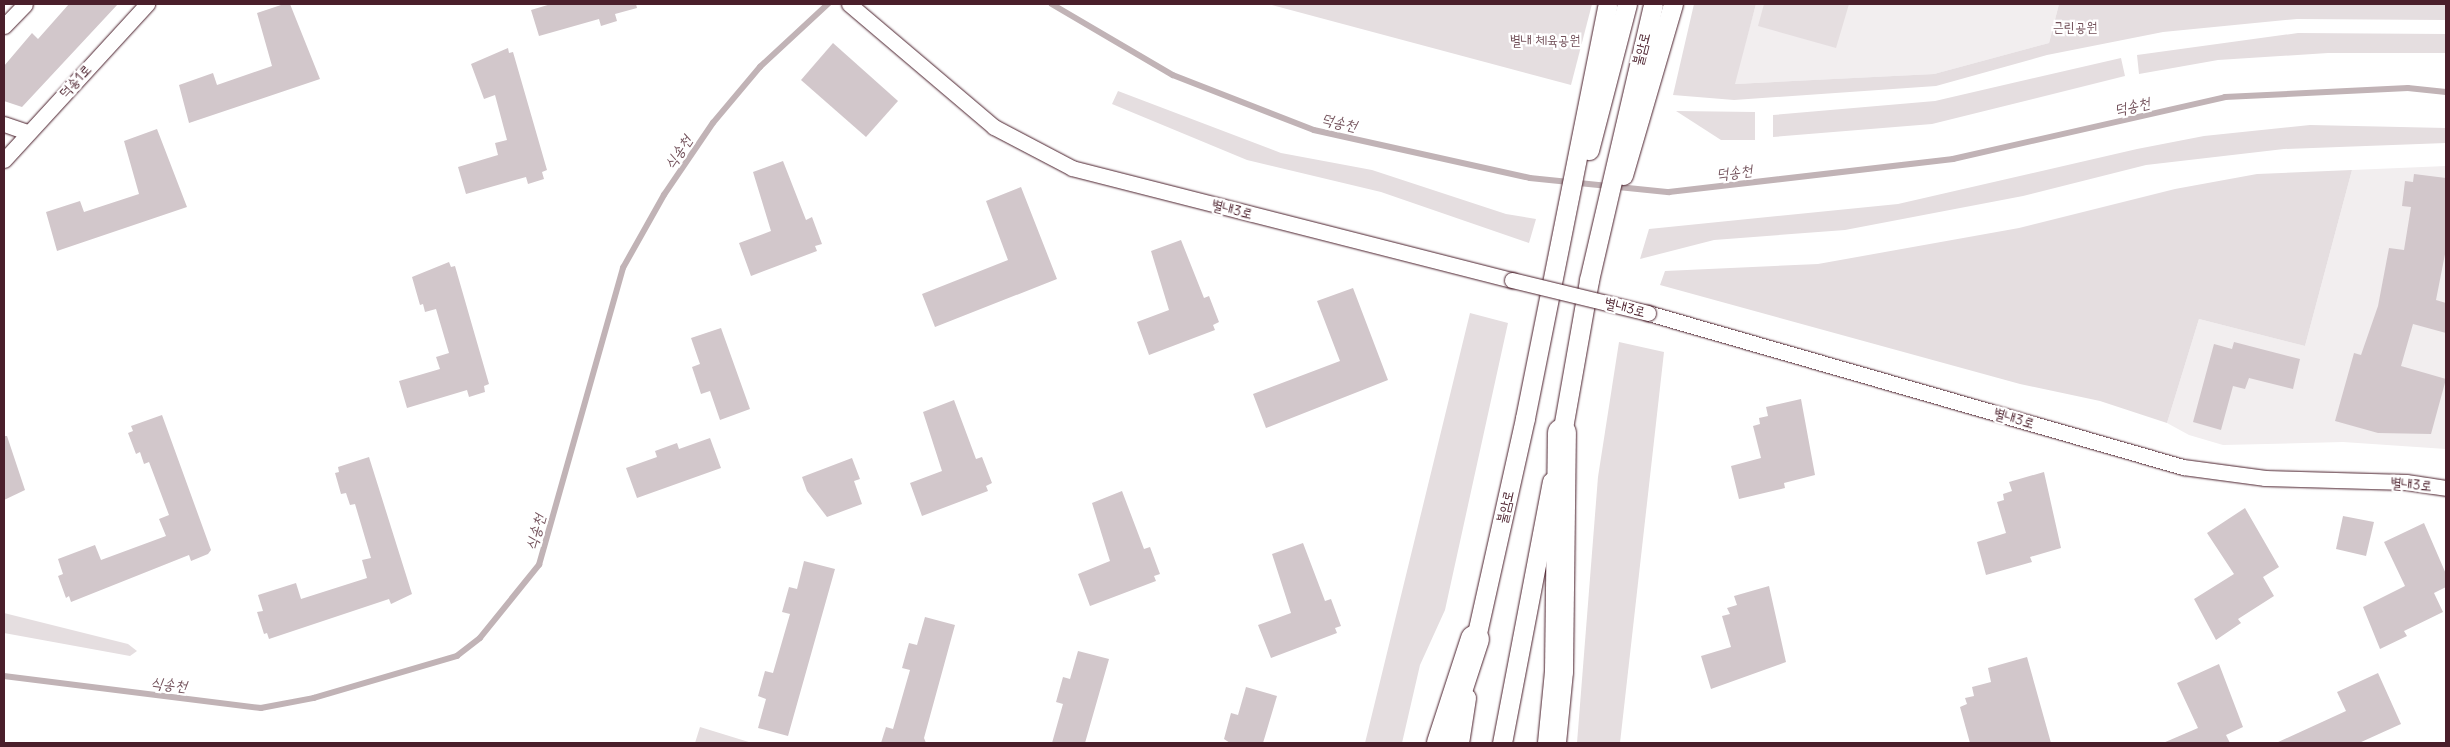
<!DOCTYPE html>
<meta charset="utf-8">
<style>
body{margin:0}
#map{position:relative;width:2450px;height:747px;overflow:hidden;background:#fff;font-family:Delius,"Poor Story",sans-serif}
div>[style]{position:absolute}
.built>*{inset:0;background:#f2eeef}
.green>*{inset:0;background:#e5dee0}
.stream>*{height:5.5px;margin:-2.75px;padding:0 2.75px;transform-origin:2.75px;border-radius:2.75px;background:#c1b3b6}
.building>*{inset:0;background:#d2c7cb}
.roads{filter:drop-shadow(0 0 1px #4a1f2b) drop-shadow(0 0 1px #4a1f2b)}
.minor>*{height:15px;margin:-7.5px;padding:0 7.5px;transform-origin:7.5px;border-radius:7.5px;background:#fff}
.tertiary>*{height:19px;margin:-9.5px;padding:0 9.5px;transform-origin:9.5px;border-radius:9.5px;background:#fff}
.motorway>*{height:28px;margin:-14px;padding:0 14px;transform-origin:14px;border-radius:14px;background:#fff}
.bridges{filter:drop-shadow(0 0 1px #4a1f2b) drop-shadow(0 0 1px #4a1f2b)}
.minor-bridge>*{height:15px;margin:-7.5px;padding:0 7.5px;transform-origin:7.5px;border-radius:7.5px;background:#fff}
span{translate:-50% -50%;white-space:nowrap;text-align:center;line-height:1.15;-webkit-text-stroke:4.5px #fff;paint-order:stroke}
.park-label{font-size:14px;color:#714f58}
.street-label{font-size:14px;color:#4a1f2b}
.water-label{font-size:15px;color:#74535c;font-style:italic}
.frame{position:absolute;inset:0;border:5px solid #4a1f2b;pointer-events:none}
</style>
<div id="map">
<div class="built">
<div style="clip-path:polygon(1756px 4px,2059px 4px,2049px 43px,1934px 74px,1734px 84px)"></div>
<div style="clip-path:polygon(2446px 166px,2446px 449px,2343px 442px,2223px 445px,2189px 435px,2167px 423px,2199px 319px,2305px 346px,2352px 170px)"></div>
</div>
<div class="green">
<div style="clip-path:polygon(1268px 4px,1592px 4px,1571px 85px)"></div>
<div style="clip-path:polygon(1694px 4px,1756px 4px,1735px 84px,1934px 74px,2049px 43px,2059px 4px,2446px 4px,2446px 20px,2297px 19px,2163px 32px,2047px 55px,1936px 86px,1734px 100px,1673px 95px)"></div>
<div style="clip-path:polygon(1764px 4px,1849px 4px,1836px 48px,1758px 26px)"></div>
<div style="clip-path:polygon(2298px 33px,2446px 34px,2446px 53px,2328px 53px,2218px 60px,2139px 74px,2137px 55px)"></div>
<div style="clip-path:polygon(2121px 58px,2125px 76px,1932px 124px,1773px 137px,1773px 115px,1935px 101px)"></div>
<div style="clip-path:polygon(1118px 91px,1281px 153px,1372px 170px,1506px 214px,1536px 219px,1529px 243px,1381px 192px,1247px 160px,1112px 104px)"></div>
<div style="clip-path:polygon(1676px 111px,1755px 112px,1755px 140px,1721px 140px)"></div>
<div style="clip-path:polygon(2310px 125px,2446px 128px,2446px 143px,2284px 149px,2146px 165px,2023px 196px,1845px 230px,1714px 240px,1640px 259px,1649px 229px,1898px 204px,2137px 149px,2204px 136px)"></div>
<div style="clip-path:polygon(2352px 170px,2305px 346px,2199px 319px,2167px 423px,2100px 401px,2020px 384px,1660px 285px,1665px 271px,1818px 264px,2019px 228px,2175px 189px,2257px 174px)"></div>
<div style="clip-path:polygon(1470px 313px,1508px 323px,1445px 610px,1420px 665px,1402px 743px,1365px 743px)"></div>
<div style="clip-path:polygon(1619px 342px,1664px 352px,1620px 743px,1577px 743px,1598px 477px)"></div>
<div style="clip-path:polygon(4px 613px,128px 644px,137px 651px,130px 656px,4px 633px)"></div>
<div style="clip-path:polygon(700px 727px,752px 743px,695px 743px)"></div>
</div>
<div class="stream">
<div style="left:1052px;top:4px;width:140px;rotate:30.4deg"></div>
<div style="left:1173px;top:75px;width:151px;rotate:21.3deg"></div>
<div style="left:1314px;top:130px;width:221px;rotate:12.5deg"></div>
<div style="left:1530px;top:178px;width:140px;rotate:5.8deg"></div>
<div style="left:1669px;top:192px;width:286px;rotate:-6.6deg"></div>
<div style="left:1953px;top:159px;width:279px;rotate:-12.8deg"></div>
<div style="left:2225px;top:97px;width:183px;rotate:-2.8deg"></div>
<div style="left:2408px;top:88px;width:38px;rotate:6deg"></div>
<div style="left:4px;top:676px;width:259px;rotate:7.1deg"></div>
<div style="left:261px;top:708px;width:54px;rotate:-10.7deg"></div>
<div style="left:314px;top:698px;width:149px;rotate:-16.4deg"></div>
<div style="left:457px;top:656px;width:29px;rotate:-38deg"></div>
<div style="left:480px;top:638px;width:94px;rotate:-51.1deg"></div>
<div style="left:539px;top:565px;width:309px;rotate:-74.2deg"></div>
<div style="left:623px;top:268px;width:84px;rotate:-60.7deg"></div>
<div style="left:664px;top:195px;width:87px;rotate:-55.8deg"></div>
<div style="left:713px;top:123px;width:73px;rotate:-50deg"></div>
<div style="left:760px;top:67px;width:93px;rotate:-42.8deg"></div>
</div>
<div class="building">
<div style="clip-path:polygon(69px 4px,118px 4px,22px 107px,4px 101px,4px 66px,32px 33px,38px 39px)"></div>
<div style="clip-path:polygon(284px 4px,290px 4px,320px 79px,189px 123px,179px 85px,213px 73px,217px 85px,272px 66px,257px 13px)"></div>
<div style="clip-path:polygon(551px 4px,636px 4px,637px 8px,615px 14px,617px 21px,601px 26px,599px 19px,539px 36px,531px 10px)"></div>
<div style="clip-path:polygon(833px 43px,898px 101px,866px 137px,801px 80px)"></div>
<div style="clip-path:polygon(508px 48px,509px 53px,513px 52px,547px 170px,542px 172px,544px 179px,528px 184px,526px 177px,466px 194px,458px 167px,498px 155px,495px 143px,507px 140px,495px 95px,484px 99px,471px 64px)"></div>
<div style="clip-path:polygon(157px 129px,187px 207px,57px 251px,46px 212px,80px 201px,84px 212px,139px 194px,124px 141px)"></div>
<div style="clip-path:polygon(783px 161px,806px 220px,812px 217px,822px 244px,815px 246px,817px 251px,751px 276px,739px 243px,771px 231px,753px 172px)"></div>
<div style="clip-path:polygon(2414px 174px,2446px 178px,2446px 249px,2436px 300px,2446px 303px,2446px 333px,2413px 324px,2401px 366px,2446px 379px,2431px 434px,2378px 433px,2335px 421px,2354px 353px,2361px 355px,2378px 306px,2389px 248px,2404px 250px,2411px 207px,2402px 206px,2405px 181px,2413px 182px)"></div>
<div style="clip-path:polygon(1021px 187px,1057px 279px,935px 327px,922px 294px,1008px 260px,986px 201px)"></div>
<div style="clip-path:polygon(1181px 240px,1204px 298px,1209px 296px,1219px 322px,1213px 325px,1215px 330px,1149px 355px,1137px 322px,1169px 310px,1151px 251px)"></div>
<div style="clip-path:polygon(449px 262px,451px 267px,455px 266px,489px 384px,484px 386px,485px 392px,469px 397px,467px 390px,407px 408px,399px 381px,440px 369px,436px 357px,449px 353px,436px 309px,425px 312px,423px 304px,420px 305px,412px 277px)"></div>
<div style="clip-path:polygon(1353px 288px,1388px 380px,1266px 428px,1253px 394px,1340px 361px,1317px 301px)"></div>
<div style="clip-path:polygon(721px 328px,750px 409px,720px 420px,710px 391px,701px 394px,692px 367px,700px 364px,691px 338px)"></div>
<div style="clip-path:polygon(2234px 342px,2300px 359px,2293px 389px,2249px 378px,2245px 389px,2233px 386px,2221px 430px,2193px 422px,2214px 344px,2232px 349px)"></div>
<div style="clip-path:polygon(1801px 399px,1815px 475px,1784px 483px,1785px 488px,1739px 499px,1731px 466px,1761px 458px,1753px 426px,1760px 424px,1759px 418px,1768px 416px,1766px 407px)"></div>
<div style="clip-path:polygon(954px 400px,976px 459px,982px 457px,992px 483px,986px 486px,988px 491px,922px 516px,910px 483px,942px 471px,923px 412px)"></div>
<div style="clip-path:polygon(162px 415px,211px 550px,208px 554px,191px 561px,189px 555px,71px 602px,69px 596px,66px 598px,58px 576px,63px 574px,58px 559px,95px 545px,101px 560px,166px 536px,159px 519px,169px 515px,149px 462px,144px 464px,140px 452px,136px 454px,128px 433px,133px 431px,131px 426px)"></div>
<div style="clip-path:polygon(4px 436px,7px 436px,25px 490px,4px 500px)"></div>
<div style="clip-path:polygon(710px 438px,721px 468px,637px 498px,626px 468px,657px 457px,655px 451px,677px 443px,679px 449px)"></div>
<div style="clip-path:polygon(369px 457px,412px 594px,391px 604px,389px 599px,269px 639px,267px 633px,264px 634px,257px 612px,263px 611px,258px 595px,296px 583px,301px 599px,367px 578px,362px 560px,371px 558px,355px 504px,350px 505px,346px 493px,341px 494px,335px 473px,339px 472px,338px 467px)"></div>
<div style="clip-path:polygon(852px 458px,860px 479px,854px 481px,862px 504px,827px 517px,807px 491px,802px 477px)"></div>
<div style="clip-path:polygon(2044px 472px,2061px 548px,2030px 557px,2032px 562px,1986px 575px,1977px 542px,2006px 533px,1997px 502px,2004px 500px,2003px 494px,2012px 491px,2009px 482px)"></div>
<div style="clip-path:polygon(1122px 491px,1144px 549px,1150px 547px,1160px 574px,1154px 576px,1156px 581px,1090px 606px,1078px 574px,1110px 561px,1092px 503px)"></div>
<div style="clip-path:polygon(2245px 508px,2279px 567px,2263px 577px,2274px 596px,2238px 619px,2241px 623px,2216px 640px,2194px 599px,2234px 574px,2207px 533px)"></div>
<div style="clip-path:polygon(2343px 516px,2374px 522px,2366px 556px,2336px 549px)"></div>
<div style="clip-path:polygon(2424px 523px,2446px 574px,2446px 587px,2434px 593px,2443px 612px,2404px 631px,2407px 636px,2380px 649px,2363px 607px,2405px 586px,2384px 542px)"></div>
<div style="clip-path:polygon(1303px 543px,1325px 601px,1331px 599px,1341px 626px,1335px 628px,1337px 633px,1271px 658px,1258px 625px,1291px 613px,1272px 554px)"></div>
<div style="clip-path:polygon(804px 561px,835px 569px,788px 736px,758px 728px,766px 699px,758px 696px,765px 671px,773px 673px,790px 614px,782px 612px,789px 587px,797px 589px)"></div>
<div style="clip-path:polygon(1769px 586px,1786px 662px,1711px 689px,1701px 656px,1731px 647px,1722px 616px,1730px 614px,1727px 608px,1737px 605px,1734px 596px)"></div>
<div style="clip-path:polygon(925px 617px,955px 625px,924px 738px,926px 743px,881px 743px,886px 727px,893px 729px,910px 670px,902px 668px,909px 643px,917px 645px)"></div>
<div style="clip-path:polygon(1078px 651px,1109px 659px,1085px 743px,1052px 743px,1063px 704px,1056px 702px,1063px 677px,1070px 679px)"></div>
<div style="clip-path:polygon(2027px 657px,2051px 743px,1970px 743px,1960px 707px,1967px 704px,1965px 698px,1974px 696px,1972px 687px,1991px 682px,1988px 668px)"></div>
<div style="clip-path:polygon(2219px 664px,2243px 727px,2226px 735px,2230px 743px,2163px 743px,2198px 728px,2177px 683px)"></div>
<div style="clip-path:polygon(2378px 673px,2401px 724px,2359px 743px,2276px 743px,2346px 711px,2337px 692px)"></div>
<div style="clip-path:polygon(1246px 687px,1277px 696px,1263px 743px,1230px 743px,1224px 739px,1231px 713px,1238px 715px)"></div>
</div>
<div class="roads">
<div class="minor">
<div style="left:849px;top:4px;width:190px;rotate:40.3deg"></div>
<div style="left:994px;top:127px;width:88px;rotate:27.7deg"></div>
<div style="left:1072px;top:168px;width:454px;rotate:14.3deg"></div>
<div style="left:4px;top:26px;width:30px;rotate:-46deg"></div>
<div style="left:4px;top:124px;width:24px;rotate:19deg"></div>
<div style="left:4px;top:160px;width:212px;rotate:-47.5deg"></div>
<div style="left:1648px;top:313px;width:557px;rotate:16.06deg"></div>
<div style="left:2183px;top:467px;width:83px;rotate:7.6deg"></div>
<div style="left:2265px;top:478px;width:141px;rotate:1.6deg"></div>
<div style="left:2406px;top:482px;width:40px;rotate:8.5deg"></div>
</div>
<div class="tertiary">
<div style="left:1589px;top:150px;width:151px;rotate:-75.4deg"></div>
<div style="left:1623px;top:175px;width:178px;rotate:-73.7deg"></div>
<div style="left:1560px;top:445px;width:168px;rotate:-80deg"></div>
<div style="left:1589px;top:280px;width:283px;rotate:-76.9deg"></div>
<div style="left:1473px;top:651px;width:239px;rotate:-77.4deg"></div>
<div style="left:1525px;top:418px;width:422px;rotate:-78.7deg"></div>
<div style="left:1459px;top:743px;width:46px;rotate:-81.2deg"></div>
<div style="left:1502px;top:743px;width:266px;rotate:-79.2deg"></div>
</div>
<div class="motorway">
<div style="left:1441px;top:743px;width:109px;rotate:-71.9deg"></div>
<div style="left:1552px;top:743px;width:72px;rotate:-84.4deg"></div>
<div style="left:1559px;top:671px;width:238px;rotate:-89.3deg"></div>
</div>
</div>
<div class="bridges">
<div class="minor-bridge">
<div style="left:1512px;top:280px;width:140px;rotate:13.6deg"></div>
</div>
</div>
<div class="park-label">
<span style="left:2075px;top:27px">근린공원</span>
<span style="left:1545px;top:40px">별내 체육공원</span>
</div>
<div class="street-label">
<span style="left:1641px;top:49px;rotate:-76deg">불암로</span>
<span style="left:75px;top:81px;rotate:-47deg">덕송1로</span>
<span style="left:1232px;top:209px;rotate:14deg">별내3로</span>
<span style="left:1625px;top:307px;rotate:14deg">별내3로</span>
<span style="left:2014px;top:418px;rotate:16deg">별내3로</span>
<span style="left:2411px;top:484px;rotate:5deg">별내3로</span>
<span style="left:1505px;top:507px;rotate:-77deg">불암로</span>
</div>
<div class="water-label">
<span style="left:2132px;top:106px;rotate:-13deg">덕송천</span>
<span style="left:1339px;top:122px;rotate:13deg">덕송천</span>
<span style="left:678px;top:152px;rotate:-56deg">식송천</span>
<span style="left:1734px;top:172px;rotate:-7deg">덕송천</span>
<span style="left:535px;top:532px;rotate:-74deg">식송천</span>
<span style="left:169px;top:684px;rotate:7deg">식송천</span>
</div>
<div class="frame"></div>
</div>
